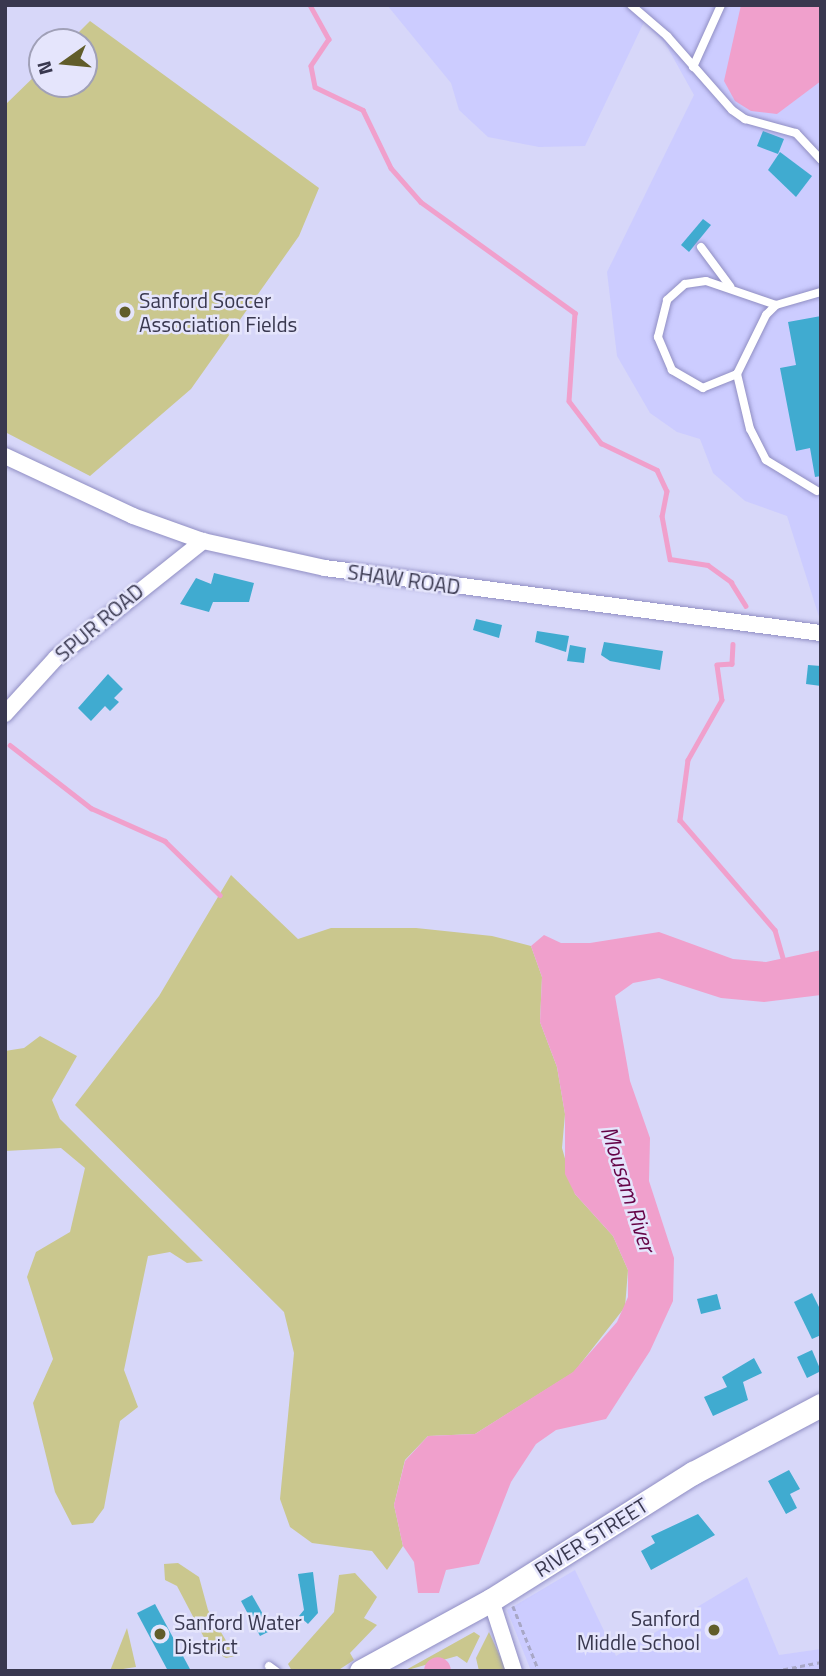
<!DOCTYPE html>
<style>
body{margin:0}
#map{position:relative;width:826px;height:1676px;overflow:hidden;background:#d7d7f9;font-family:"Titillium Web",sans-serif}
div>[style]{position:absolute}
.built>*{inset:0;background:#ccf}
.green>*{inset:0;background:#cac78e}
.water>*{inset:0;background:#f0a0cc}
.stream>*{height:4.5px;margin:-2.25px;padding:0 2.25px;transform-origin:2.25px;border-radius:2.25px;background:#f0a0cc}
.river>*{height:26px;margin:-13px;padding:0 13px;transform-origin:13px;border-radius:13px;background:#f0a0cc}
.building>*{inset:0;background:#40abd0}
.path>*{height:2.5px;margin-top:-1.25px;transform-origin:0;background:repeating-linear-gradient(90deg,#a8a7c6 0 5px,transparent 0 8.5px)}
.roads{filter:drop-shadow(0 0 2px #908ec3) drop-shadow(0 0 2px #908ec3)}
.lane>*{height:8px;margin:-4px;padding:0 4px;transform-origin:4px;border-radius:4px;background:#fff}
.street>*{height:16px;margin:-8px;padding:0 8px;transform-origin:8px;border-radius:8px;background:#fff}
.secondary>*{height:23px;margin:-11.5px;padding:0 11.5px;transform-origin:11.5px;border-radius:11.5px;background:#fff}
.dots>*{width:19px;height:19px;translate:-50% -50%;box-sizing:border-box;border:4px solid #e5e5fc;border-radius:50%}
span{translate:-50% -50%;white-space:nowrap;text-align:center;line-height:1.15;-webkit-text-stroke:5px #e5e5fc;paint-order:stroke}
.poi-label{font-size:21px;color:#39384f}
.left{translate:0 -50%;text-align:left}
.right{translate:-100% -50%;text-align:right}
.street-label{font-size:21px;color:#39384f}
.water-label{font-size:23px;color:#650447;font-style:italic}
.frame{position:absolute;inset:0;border:7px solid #39384f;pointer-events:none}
.north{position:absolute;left:28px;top:28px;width:70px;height:70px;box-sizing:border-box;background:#e5e5fc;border:2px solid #a0a0b7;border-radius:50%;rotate:255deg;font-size:19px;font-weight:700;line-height:28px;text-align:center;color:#39384f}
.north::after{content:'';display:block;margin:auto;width:24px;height:32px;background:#615d2a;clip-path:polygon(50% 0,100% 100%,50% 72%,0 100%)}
</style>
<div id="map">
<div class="built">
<div style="clip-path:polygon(387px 5px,821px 5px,821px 623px,787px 516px,745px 501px,713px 473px,700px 439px,677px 432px,650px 413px,617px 356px,607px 272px,694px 95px,665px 43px,644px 22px,585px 146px,539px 147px,488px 137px,459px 110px,451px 83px)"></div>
<div style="clip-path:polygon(575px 1570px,616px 1656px,747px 1577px,779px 1655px,821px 1649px,821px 1671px,531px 1671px,507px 1610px)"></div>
</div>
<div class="green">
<div style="clip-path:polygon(90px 21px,319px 188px,299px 236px,191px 389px,90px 476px,5px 432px,5px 105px,42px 69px,42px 84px,84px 84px,84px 42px,69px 42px)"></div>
<div style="clip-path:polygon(231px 875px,298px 939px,331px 928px,416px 928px,492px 936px,531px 946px,542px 977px,540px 1022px,557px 1067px,565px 1114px,562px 1148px,575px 1194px,613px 1236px,628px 1270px,625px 1307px,574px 1372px,475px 1434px,428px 1436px,405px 1460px,394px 1505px,403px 1546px,387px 1570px,372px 1551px,312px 1543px,290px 1527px,280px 1499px,294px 1353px,284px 1312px,75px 1105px,159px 996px)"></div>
<div style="clip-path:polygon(40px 1036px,77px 1056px,52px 1100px,60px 1119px,203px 1261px,187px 1263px,170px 1252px,148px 1256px,124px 1370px,138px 1407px,120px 1421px,104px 1508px,93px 1523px,72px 1525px,55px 1492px,33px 1403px,53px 1359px,27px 1277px,36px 1252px,70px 1232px,85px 1168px,61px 1148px,5px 1151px,5px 1051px,24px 1048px)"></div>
<div style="clip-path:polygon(178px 1563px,199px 1577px,208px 1610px,235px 1656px,226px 1658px,210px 1649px,177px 1586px,165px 1580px,164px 1564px)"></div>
<div style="clip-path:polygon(355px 1573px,377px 1597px,364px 1618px,377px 1625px,350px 1653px,354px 1660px,337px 1671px,292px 1671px,288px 1664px,334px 1612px,339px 1575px)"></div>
<div style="clip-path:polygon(127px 1628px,136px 1667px,110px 1671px)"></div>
<div style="clip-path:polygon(474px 1632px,480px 1636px,467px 1663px,457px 1656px,404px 1671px)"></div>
<div style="clip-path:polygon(489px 1632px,503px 1663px,506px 1671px,479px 1671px,476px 1658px)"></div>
</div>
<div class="water">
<div style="clip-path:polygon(741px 5px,821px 5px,821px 81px,777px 114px,751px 111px,735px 101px,724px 81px)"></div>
<div style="clip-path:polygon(659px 932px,733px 959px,766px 962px,821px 950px,821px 995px,764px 1002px,721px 998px,659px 978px,633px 983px,615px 996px,630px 1081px,650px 1138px,649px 1181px,674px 1258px,673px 1301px,650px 1351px,606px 1419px,556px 1430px,536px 1444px,511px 1482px,479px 1564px,446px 1570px,439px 1593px,418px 1593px,414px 1562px,403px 1546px,394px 1505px,405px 1461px,428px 1436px,475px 1434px,573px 1372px,617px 1322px,628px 1297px,628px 1270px,613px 1236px,575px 1194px,565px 1174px,565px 1114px,557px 1067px,540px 1022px,542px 977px,531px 946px,544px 935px,561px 943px,590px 943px)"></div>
</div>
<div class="stream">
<div style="left:310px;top:5px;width:39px;rotate:61deg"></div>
<div style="left:329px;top:39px;width:32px;rotate:124deg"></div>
<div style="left:311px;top:66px;width:21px;rotate:79deg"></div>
<div style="left:315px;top:87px;width:53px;rotate:25.6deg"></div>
<div style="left:363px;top:110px;width:64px;rotate:64.2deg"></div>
<div style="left:391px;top:168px;width:45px;rotate:48.6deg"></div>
<div style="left:421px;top:202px;width:190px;rotate:35.8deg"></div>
<div style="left:575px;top:313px;width:88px;rotate:93.9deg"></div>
<div style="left:569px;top:401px;width:53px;rotate:52.7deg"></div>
<div style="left:601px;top:443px;width:62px;rotate:25.7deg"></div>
<div style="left:657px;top:470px;width:23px;rotate:65deg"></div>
<div style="left:667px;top:491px;width:25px;rotate:101deg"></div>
<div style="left:662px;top:516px;width:44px;rotate:79.5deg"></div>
<div style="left:670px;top:559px;width:38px;rotate:9deg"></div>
<div style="left:708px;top:565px;width:29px;rotate:36deg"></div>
<div style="left:731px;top:582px;width:28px;rotate:58deg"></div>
<div style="left:733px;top:644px;width:20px;rotate:93deg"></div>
<div style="left:732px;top:664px;width:15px;rotate:176deg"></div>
<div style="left:717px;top:665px;width:35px;rotate:82deg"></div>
<div style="left:722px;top:700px;width:69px;rotate:119.5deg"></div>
<div style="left:688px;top:760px;width:61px;rotate:97.6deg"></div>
<div style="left:680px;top:820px;width:145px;rotate:49.2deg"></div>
<div style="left:775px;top:930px;width:32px;rotate:74deg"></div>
<div style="left:10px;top:745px;width:103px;rotate:37.9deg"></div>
<div style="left:91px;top:808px;width:81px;rotate:24deg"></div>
<div style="left:165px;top:841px;width:77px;rotate:44.5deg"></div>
</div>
<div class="river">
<div style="left:437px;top:1671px;width:1px;rotate:-45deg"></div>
</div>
<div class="building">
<div style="clip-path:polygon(763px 131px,784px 139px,778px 154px,757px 146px)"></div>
<div style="clip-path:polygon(780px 152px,812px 176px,796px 197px,768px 170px)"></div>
<div style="clip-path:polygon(703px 219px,711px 225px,689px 252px,681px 245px)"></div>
<div style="clip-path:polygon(821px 316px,821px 476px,815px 477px,810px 448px,796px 451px,780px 368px,796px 365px,788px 322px)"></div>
<div style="clip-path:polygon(214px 573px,254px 583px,249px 602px,213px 602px,209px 612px,180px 604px,196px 578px,211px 584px)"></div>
<div style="clip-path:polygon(476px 619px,502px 625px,499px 638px,473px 630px)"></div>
<div style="clip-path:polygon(537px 631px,569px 636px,566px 652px,535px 642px)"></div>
<div style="clip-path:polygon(604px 642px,663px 651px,660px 670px,610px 661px,601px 655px)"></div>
<div style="clip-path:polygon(570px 645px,586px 648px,584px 663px,567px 661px)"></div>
<div style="clip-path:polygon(808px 665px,821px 666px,821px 686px,806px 684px)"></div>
<div style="clip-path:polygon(108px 674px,123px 689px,114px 698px,119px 702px,110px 711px,105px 706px,91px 721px,78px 708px)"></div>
<div style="clip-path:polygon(812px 1293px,821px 1311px,821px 1335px,812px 1339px,794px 1302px)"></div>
<div style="clip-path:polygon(717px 1294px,721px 1309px,701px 1314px,697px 1299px)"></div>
<div style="clip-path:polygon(812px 1350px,821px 1371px,807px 1378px,797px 1357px)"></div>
<div style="clip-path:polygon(754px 1358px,762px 1373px,743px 1382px,748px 1400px,713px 1416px,704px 1397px,727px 1387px,722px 1377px)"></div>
<div style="clip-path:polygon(789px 1470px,800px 1489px,790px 1494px,797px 1508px,786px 1514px,768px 1481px)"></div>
<div style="clip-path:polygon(698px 1514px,715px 1535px,651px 1570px,641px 1551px,655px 1543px,651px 1536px)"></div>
<div style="clip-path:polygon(313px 1572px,318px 1613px,308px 1624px,299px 1616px,304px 1610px,298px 1574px)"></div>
<div style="clip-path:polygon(252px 1595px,272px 1630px,260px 1636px,241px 1601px)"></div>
<div style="clip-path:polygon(155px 1604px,191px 1671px,168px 1671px,137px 1613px)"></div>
</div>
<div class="path">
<div style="left:513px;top:1606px;width:70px;rotate:68.2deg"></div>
<div style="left:775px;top:1671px;width:47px;rotate:-11.1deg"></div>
</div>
<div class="roads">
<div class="lane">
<div style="left:631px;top:5px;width:48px;rotate:40.7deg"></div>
<div style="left:667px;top:36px;width:98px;rotate:48.7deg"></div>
<div style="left:732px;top:110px;width:16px;rotate:35deg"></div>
<div style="left:745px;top:119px;width:53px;rotate:15.4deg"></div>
<div style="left:796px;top:133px;width:37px;rotate:47deg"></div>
<div style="left:693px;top:67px;width:68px;rotate:-65.7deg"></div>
<div style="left:701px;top:247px;width:49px;rotate:53.4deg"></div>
<div style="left:737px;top:374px;width:37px;rotate:158deg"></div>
<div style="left:703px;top:388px;width:36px;rotate:-150deg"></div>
<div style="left:672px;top:370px;width:36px;rotate:-113deg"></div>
<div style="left:658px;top:337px;width:38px;rotate:-76deg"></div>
<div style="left:667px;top:300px;width:24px;rotate:-42deg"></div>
<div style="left:685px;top:284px;width:21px;rotate:-8deg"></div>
<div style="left:706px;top:281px;width:74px;rotate:18.9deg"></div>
<div style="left:817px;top:491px;width:60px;rotate:-148.7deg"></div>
<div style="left:766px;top:460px;width:35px;rotate:-117deg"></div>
<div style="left:750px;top:429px;width:57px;rotate:-103.3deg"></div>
<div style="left:737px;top:374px;width:66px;rotate:-63.8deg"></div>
<div style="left:766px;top:315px;width:14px;rotate:-45deg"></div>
<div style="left:776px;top:305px;width:47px;rotate:-16.1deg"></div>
<div style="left:269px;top:1666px;width:9px;rotate:36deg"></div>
</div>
<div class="street">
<div style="left:5px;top:456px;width:141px;rotate:25.1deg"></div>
<div style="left:133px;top:516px;width:74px;rotate:19.7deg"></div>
<div style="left:203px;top:541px;width:125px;rotate:12.5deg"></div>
<div style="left:325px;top:568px;width:500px;rotate:7.47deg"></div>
<div style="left:5px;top:714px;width:76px;rotate:-47.7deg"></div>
<div style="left:56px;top:658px;width:188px;rotate:-38.5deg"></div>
<div style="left:491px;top:1600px;width:75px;rotate:72.1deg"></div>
</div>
<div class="secondary">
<div style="left:361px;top:1671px;width:148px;rotate:-28.6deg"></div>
<div style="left:491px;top:1600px;width:239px;rotate:-32.2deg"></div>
<div style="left:693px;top:1473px;width:145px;rotate:-28deg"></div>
</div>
</div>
<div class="dots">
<div style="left:125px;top:312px;background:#615d2a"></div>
<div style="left:714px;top:1630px;background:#615d2a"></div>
<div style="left:160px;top:1634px;background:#615d2a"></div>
</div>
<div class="poi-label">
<span class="left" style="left:139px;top:312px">Sanford Soccer<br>Association Fields</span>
<span class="right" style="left:700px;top:1630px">Sanford<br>Middle School</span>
<span class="left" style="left:174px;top:1634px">Sanford Water<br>District</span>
</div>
<div class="street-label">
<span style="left:404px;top:579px;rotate:8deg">SHAW ROAD</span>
<span style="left:99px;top:622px;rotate:-40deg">SPUR ROAD</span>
<span style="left:591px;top:1537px;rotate:-32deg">RIVER STREET</span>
</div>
<div class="water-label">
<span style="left:628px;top:1189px;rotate:72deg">Mousam River</span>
</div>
<div class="frame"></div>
<div class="north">N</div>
</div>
